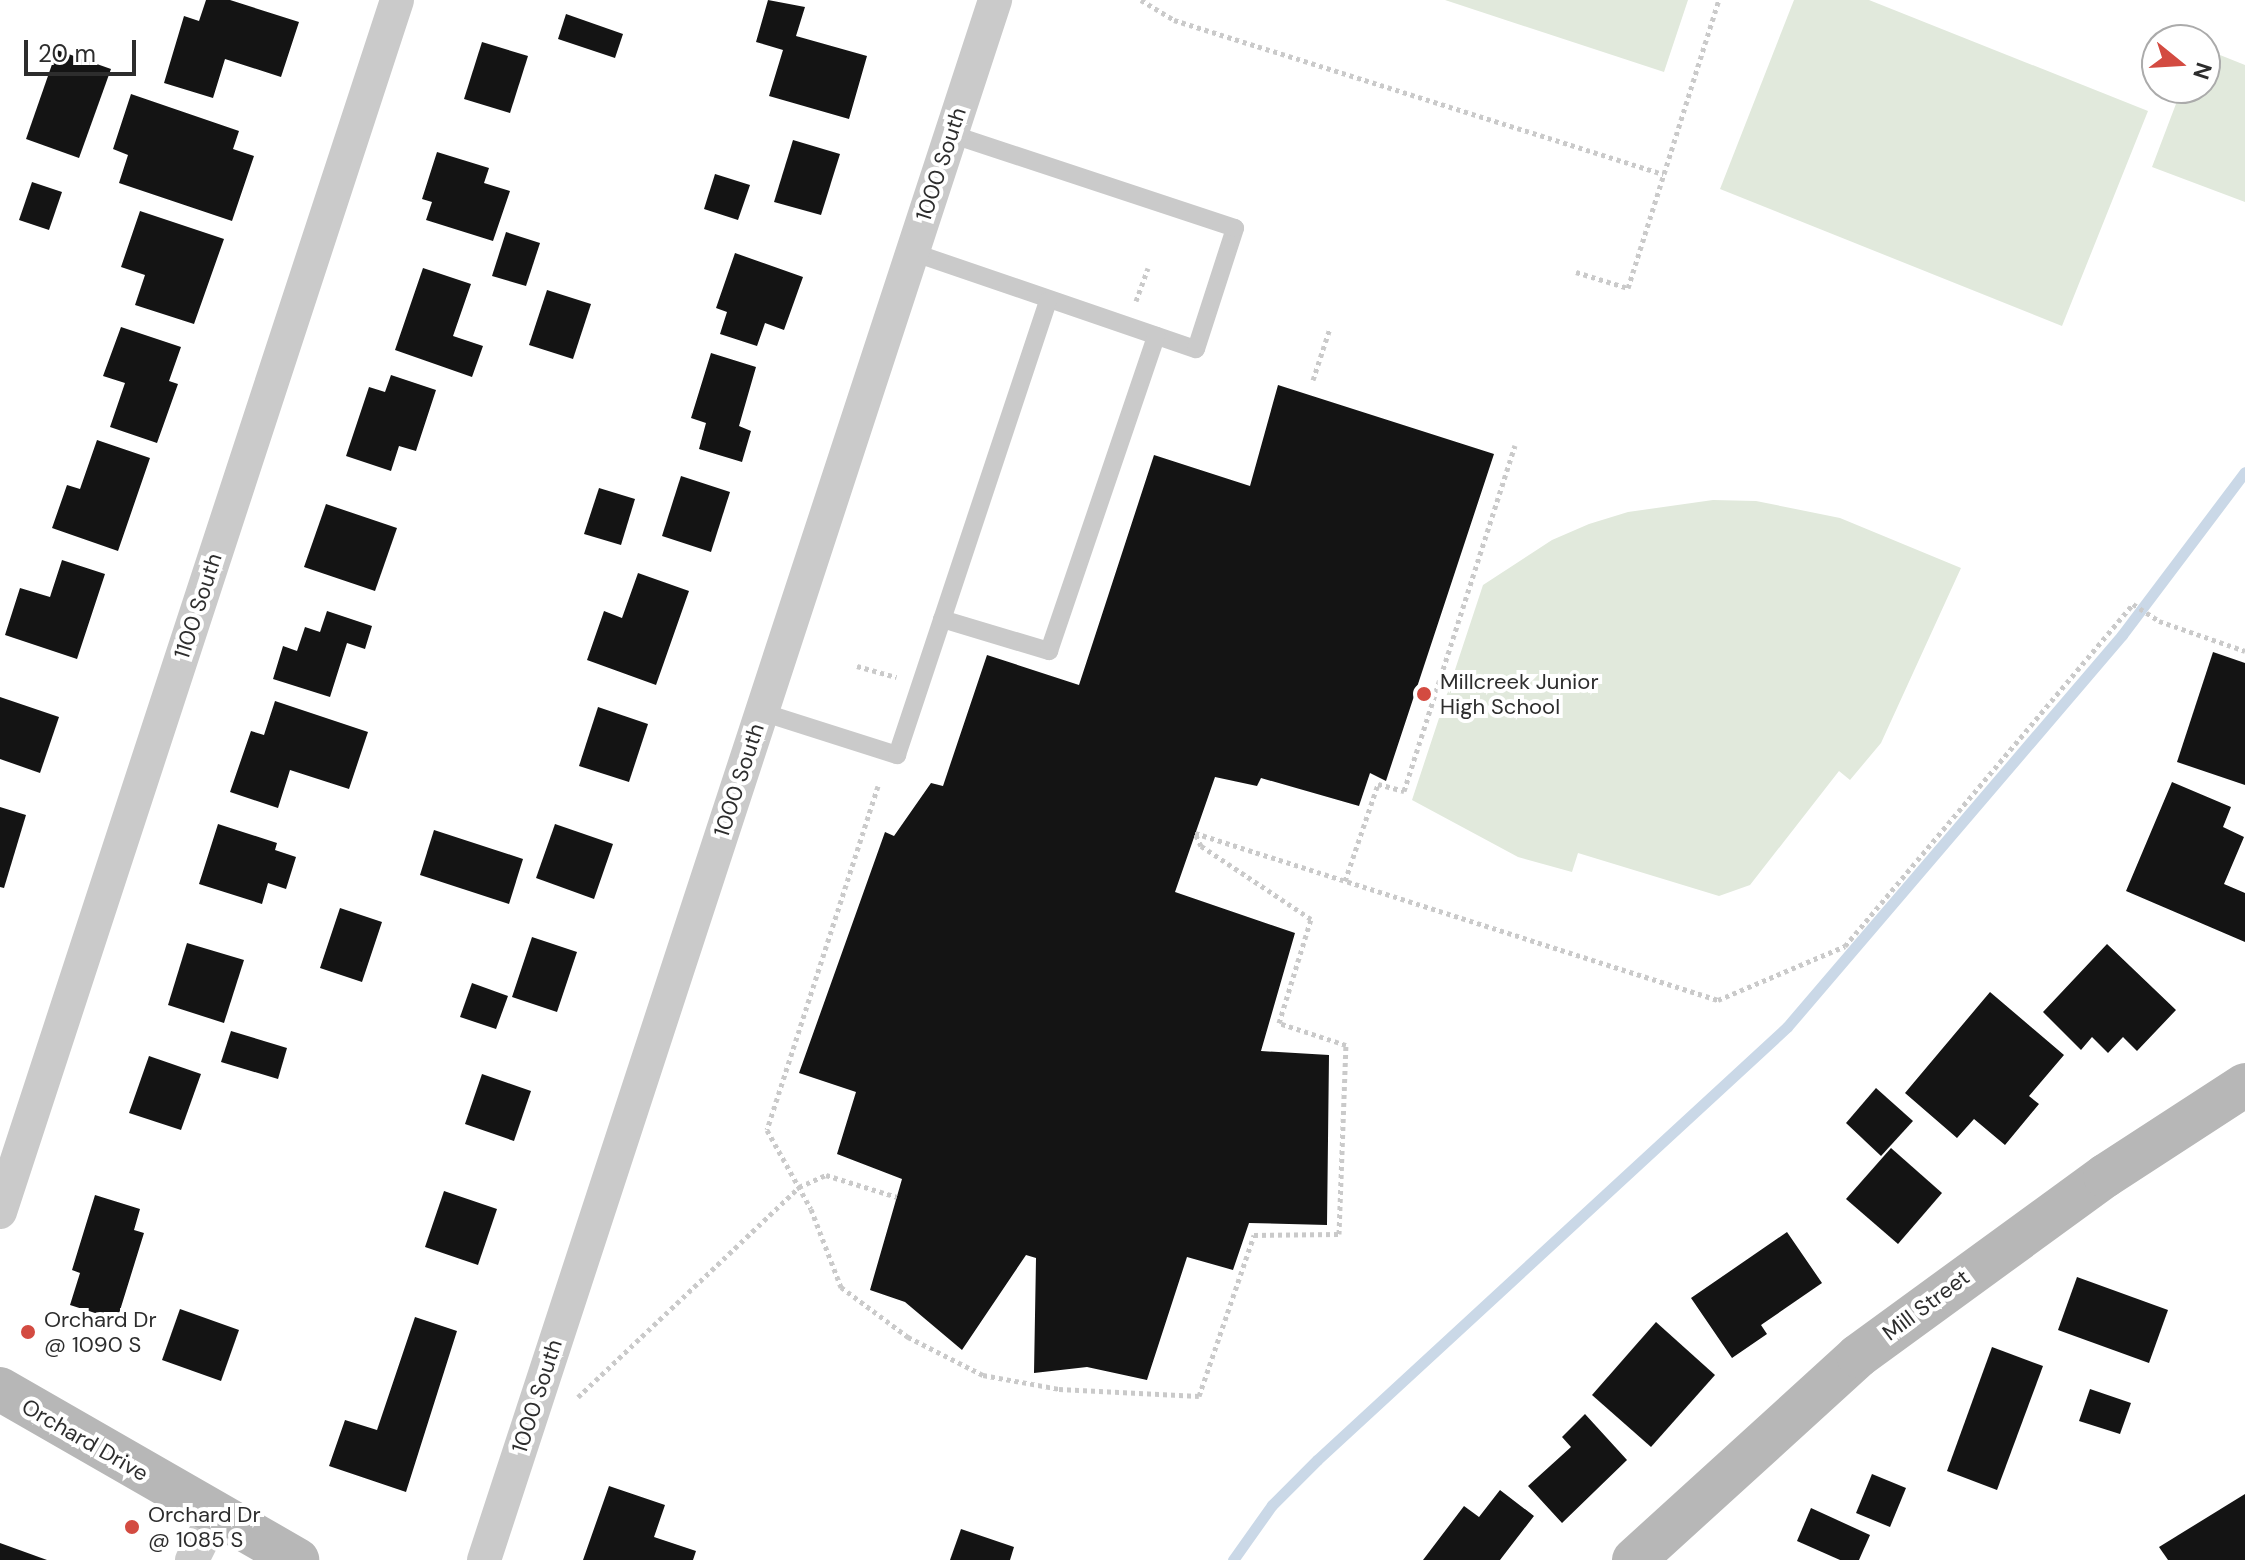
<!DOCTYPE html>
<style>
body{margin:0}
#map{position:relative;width:2245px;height:1560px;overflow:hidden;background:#fff;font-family:"DM Sans",sans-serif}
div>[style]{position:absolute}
.green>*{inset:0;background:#e1e9dc}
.stream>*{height:11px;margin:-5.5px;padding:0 5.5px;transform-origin:5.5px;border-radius:5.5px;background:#cad8e7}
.building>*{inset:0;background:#141414}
.path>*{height:5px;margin-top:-2.5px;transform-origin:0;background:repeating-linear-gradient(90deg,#cacaca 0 4px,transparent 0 8px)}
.lane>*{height:18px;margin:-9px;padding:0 9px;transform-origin:9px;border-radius:9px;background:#cacaca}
.street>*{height:34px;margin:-17px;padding:0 17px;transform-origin:17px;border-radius:17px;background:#cacaca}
.secondary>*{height:44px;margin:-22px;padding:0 22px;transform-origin:22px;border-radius:22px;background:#b7b7b7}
.dots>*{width:22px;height:22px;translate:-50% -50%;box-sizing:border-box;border:4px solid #fff;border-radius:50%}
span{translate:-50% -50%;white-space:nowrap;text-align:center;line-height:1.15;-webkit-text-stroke:8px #fff;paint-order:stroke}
.street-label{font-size:22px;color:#2d2d2d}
.poi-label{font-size:22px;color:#2d2d2d}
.left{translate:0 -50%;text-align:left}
.north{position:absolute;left:2141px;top:24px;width:80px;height:80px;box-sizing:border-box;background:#fff;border:2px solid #ababab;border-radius:50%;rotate:108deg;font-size:22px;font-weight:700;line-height:32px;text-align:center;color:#2d2d2d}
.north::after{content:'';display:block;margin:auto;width:28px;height:36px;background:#d34b41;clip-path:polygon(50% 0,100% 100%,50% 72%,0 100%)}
.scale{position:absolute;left:24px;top:40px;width:112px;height:36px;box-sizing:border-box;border:4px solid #2d2d2d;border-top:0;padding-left:10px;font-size:24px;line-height:28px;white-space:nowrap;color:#2d2d2d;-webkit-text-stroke:6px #fff;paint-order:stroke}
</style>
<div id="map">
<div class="green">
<div style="clip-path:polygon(1445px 0,1688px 0,1664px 72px)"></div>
<div style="clip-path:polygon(1794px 0,1869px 0,2148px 111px,2062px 326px,1720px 189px)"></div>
<div style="clip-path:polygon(2205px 49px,2245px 65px,2245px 202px,2152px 167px,2182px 88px,2205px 88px)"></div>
<div style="clip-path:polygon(1713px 500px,1756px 501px,1840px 518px,1961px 568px,1881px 743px,1850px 780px,1839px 771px,1750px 885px,1719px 896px,1578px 853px,1572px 872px,1518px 857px,1412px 800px,1483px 585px,1552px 540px,1589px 524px,1628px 512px)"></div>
</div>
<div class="stream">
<div style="left:1233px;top:1560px;width:67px;rotate:-54.7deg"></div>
<div style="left:1272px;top:1505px;width:64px;rotate:-45deg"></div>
<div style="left:1317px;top:1460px;width:639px;rotate:-42.65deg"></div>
<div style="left:1787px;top:1027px;width:516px;rotate:-49.48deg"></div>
<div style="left:2122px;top:635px;width:204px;rotate:-53deg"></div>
</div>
<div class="building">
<div style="clip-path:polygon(206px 0,230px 0,299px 22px,281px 77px,225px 59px,213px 98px,164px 83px,184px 16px,199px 21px)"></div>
<div style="clip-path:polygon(768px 0,805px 7px,796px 36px,867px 56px,849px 119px,769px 96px,783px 50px,756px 42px)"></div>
<div style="clip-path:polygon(566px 14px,623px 34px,615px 58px,558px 39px)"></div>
<div style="clip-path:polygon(482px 42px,528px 56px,510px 113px,464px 99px)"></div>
<div style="clip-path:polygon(57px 50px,111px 69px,79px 158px,26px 139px)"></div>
<div style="clip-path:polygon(131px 94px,239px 131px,233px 149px,254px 156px,232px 221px,119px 183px,128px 155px,113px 149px)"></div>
<div style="clip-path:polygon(793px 140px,840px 154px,821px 215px,774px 202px)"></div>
<div style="clip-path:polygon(437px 152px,489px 168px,484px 183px,510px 191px,493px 241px,426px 220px,432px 202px,422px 199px)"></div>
<div style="clip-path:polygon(715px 174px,750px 185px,738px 220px,704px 209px)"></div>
<div style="clip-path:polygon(32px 182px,62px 192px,49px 230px,19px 220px)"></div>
<div style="clip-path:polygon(140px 211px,224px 239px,194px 324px,135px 305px,145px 275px,121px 267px)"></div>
<div style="clip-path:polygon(506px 232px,540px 243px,526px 286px,492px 276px)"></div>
<div style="clip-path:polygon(735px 253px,803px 277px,784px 330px,765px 323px,757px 346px,720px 334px,727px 312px,716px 308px)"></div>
<div style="clip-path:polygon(423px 268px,471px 284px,453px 336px,483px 346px,472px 377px,395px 350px)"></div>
<div style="clip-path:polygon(547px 290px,591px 304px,573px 359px,529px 345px)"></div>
<div style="clip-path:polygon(121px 327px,181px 347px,169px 381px,178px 384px,157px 443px,110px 427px,125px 383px,103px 376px)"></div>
<div style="clip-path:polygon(711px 353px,756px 367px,739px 426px,751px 431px,742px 462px,699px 449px,706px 423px,691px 418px)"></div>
<div style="clip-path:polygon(391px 375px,436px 390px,416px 451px,399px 446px,391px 471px,346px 456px,369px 387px,385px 392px)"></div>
<div style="clip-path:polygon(1278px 385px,1494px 454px,1386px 781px,1370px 773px,1359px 806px,1261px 778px,1257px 786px,1215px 777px,1175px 892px,1295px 933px,1261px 1051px,1329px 1055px,1327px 1225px,1249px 1223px,1233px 1270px,1187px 1257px,1147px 1380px,1087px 1367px,1034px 1373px,1036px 1258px,1026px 1255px,962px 1350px,905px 1302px,870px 1290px,902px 1179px,837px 1154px,856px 1092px,799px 1073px,885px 832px,894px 836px,931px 783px,943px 786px,987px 655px,1079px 685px,1154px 455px,1250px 486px)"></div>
<div style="clip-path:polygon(97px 440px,150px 458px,118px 551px,52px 528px,67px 485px,80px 489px)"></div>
<div style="clip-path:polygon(681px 476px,730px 492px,711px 552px,662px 536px)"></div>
<div style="clip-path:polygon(599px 488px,635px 499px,621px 545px,584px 534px)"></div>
<div style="clip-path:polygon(326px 504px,397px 528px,375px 591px,304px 567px)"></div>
<div style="clip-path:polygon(62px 560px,105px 574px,77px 659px,5px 635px,20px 588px,50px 597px)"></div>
<div style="clip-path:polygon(638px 573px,689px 591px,656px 685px,587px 660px,604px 611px,622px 618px)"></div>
<div style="clip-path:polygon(327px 611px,372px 626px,365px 649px,347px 643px,330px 697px,273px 679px,283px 646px,297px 651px,305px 627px,320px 632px)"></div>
<div style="clip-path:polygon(2213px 652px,2245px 663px,2245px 785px,2177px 762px)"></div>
<div style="clip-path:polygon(0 697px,59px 717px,40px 773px,0 759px)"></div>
<div style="clip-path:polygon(275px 701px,368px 732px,349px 789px,290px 770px,278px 808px,230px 792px,251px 731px,264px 735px)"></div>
<div style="clip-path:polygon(598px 707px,648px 724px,629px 782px,579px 766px)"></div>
<div style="clip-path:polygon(2172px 782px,2231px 807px,2223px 827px,2244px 837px,2224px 884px,2245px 893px,2245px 942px,2126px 891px)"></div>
<div style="clip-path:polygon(0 807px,26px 815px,4px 888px,0 887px)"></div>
<div style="clip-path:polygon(218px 824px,277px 843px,275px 850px,296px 857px,286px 889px,268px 883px,262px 904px,199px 884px)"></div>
<div style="clip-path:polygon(555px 824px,613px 844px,594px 899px,536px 878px)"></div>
<div style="clip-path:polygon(434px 830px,523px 859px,509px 904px,420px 875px)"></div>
<div style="clip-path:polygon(340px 908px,382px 922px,362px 982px,320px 968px)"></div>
<div style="clip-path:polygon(532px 937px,577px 952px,557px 1012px,512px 997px)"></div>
<div style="clip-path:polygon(187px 943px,244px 960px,224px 1023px,168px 1005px)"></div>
<div style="clip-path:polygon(2107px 944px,2176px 1010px,2137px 1051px,2123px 1037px,2108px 1053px,2092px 1037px,2081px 1050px,2043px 1012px)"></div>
<div style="clip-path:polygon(472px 983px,508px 996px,496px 1029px,460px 1017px)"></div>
<div style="clip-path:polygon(1990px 992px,2064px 1055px,2029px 1096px,2039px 1104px,2005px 1145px,1974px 1119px,1957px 1138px,1905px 1093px)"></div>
<div style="clip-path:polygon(231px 1031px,287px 1048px,278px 1079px,221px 1062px)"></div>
<div style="clip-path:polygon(149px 1056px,201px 1074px,181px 1130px,129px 1113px)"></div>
<div style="clip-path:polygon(482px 1074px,531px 1091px,514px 1141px,465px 1124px)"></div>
<div style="clip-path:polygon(1876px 1088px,1913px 1121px,1881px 1156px,1846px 1123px)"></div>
<div style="clip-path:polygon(1891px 1148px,1942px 1193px,1898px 1244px,1846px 1199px)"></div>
<div style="clip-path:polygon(444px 1191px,497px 1209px,478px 1265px,425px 1247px)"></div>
<div style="clip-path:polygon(95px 1195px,140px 1209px,134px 1230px,144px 1233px,117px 1320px,70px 1305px,80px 1273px,72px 1270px)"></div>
<div style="clip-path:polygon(1787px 1232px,1822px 1283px,1761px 1325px,1767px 1334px,1732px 1358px,1691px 1298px)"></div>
<div style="clip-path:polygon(2077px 1277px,2168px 1310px,2149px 1363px,2058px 1330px)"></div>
<div style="clip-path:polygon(180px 1309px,239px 1330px,221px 1381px,162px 1360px)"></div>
<div style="clip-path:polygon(415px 1317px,457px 1331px,406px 1492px,329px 1466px,345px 1420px,377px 1430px)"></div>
<div style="clip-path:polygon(1656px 1322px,1715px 1375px,1651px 1447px,1592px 1395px)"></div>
<div style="clip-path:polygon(1992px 1347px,2043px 1366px,1997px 1490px,1947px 1471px)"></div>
<div style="clip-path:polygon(2090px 1389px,2131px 1403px,2120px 1434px,2079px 1421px)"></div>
<div style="clip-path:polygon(1585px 1414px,1627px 1460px,1562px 1523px,1528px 1486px,1571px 1447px,1562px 1437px)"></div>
<div style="clip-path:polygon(1872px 1474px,1906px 1488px,1890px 1527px,1856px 1513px)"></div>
<div style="clip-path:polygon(609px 1486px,665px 1505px,654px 1537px,696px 1551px,693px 1560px,583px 1560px)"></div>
<div style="clip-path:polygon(1500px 1490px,1534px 1516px,1500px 1560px,1423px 1560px,1464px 1506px,1479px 1517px)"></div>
<div style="clip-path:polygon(2245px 1494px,2245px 1560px,2168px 1560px,2159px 1547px)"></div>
<div style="clip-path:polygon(1811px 1508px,1870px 1535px,1859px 1560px,1840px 1560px,1797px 1541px)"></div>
<div style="clip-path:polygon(961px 1529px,1014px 1547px,1010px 1560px,950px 1560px)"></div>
<div style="clip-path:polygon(0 1543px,47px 1560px,0 1560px)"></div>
</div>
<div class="path">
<div style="left:1141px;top:0;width:39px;rotate:31deg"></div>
<div style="left:1174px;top:20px;width:513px;rotate:17.48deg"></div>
<div style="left:1576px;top:272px;width:54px;rotate:17.1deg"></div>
<div style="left:1628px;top:288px;width:302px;rotate:-72.5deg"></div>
<div style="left:1136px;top:301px;width:35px;rotate:-70deg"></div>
<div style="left:1313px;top:380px;width:55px;rotate:-71.9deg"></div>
<div style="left:857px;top:666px;width:41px;rotate:15.8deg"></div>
<div style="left:878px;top:786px;width:361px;rotate:107.9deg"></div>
<div style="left:767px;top:1130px;width:90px;rotate:60.9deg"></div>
<div style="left:811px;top:1209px;width:84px;rotate:69deg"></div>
<div style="left:841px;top:1287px;width:84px;rotate:36.7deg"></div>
<div style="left:908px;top:1337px;width:84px;rotate:26.9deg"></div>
<div style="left:983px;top:1375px;width:77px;rotate:10.4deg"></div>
<div style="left:1059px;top:1389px;width:140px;rotate:2.9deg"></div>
<div style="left:1199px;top:1396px;width:170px;rotate:-71.1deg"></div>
<div style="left:1254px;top:1235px;width:85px;rotate:-0.7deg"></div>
<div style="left:1339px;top:1234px;width:189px;rotate:-87.9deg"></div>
<div style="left:1346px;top:1045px;width:71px;rotate:-161.8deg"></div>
<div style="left:1279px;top:1023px;width:109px;rotate:-72.9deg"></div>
<div style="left:1311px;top:919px;width:132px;rotate:-146.4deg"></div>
<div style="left:1201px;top:846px;width:14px;rotate:-115deg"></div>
<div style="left:1195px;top:833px;width:549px;rotate:17.71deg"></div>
<div style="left:1718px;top:1000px;width:138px;rotate:-23deg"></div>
<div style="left:1845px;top:946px;width:447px;rotate:-49.9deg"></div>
<div style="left:2133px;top:604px;width:31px;rotate:33deg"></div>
<div style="left:2159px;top:621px;width:91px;rotate:19.2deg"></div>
<div style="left:1345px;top:881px;width:102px;rotate:-71.2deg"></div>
<div style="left:1378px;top:784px;width:27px;rotate:15deg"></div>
<div style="left:1404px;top:791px;width:363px;rotate:-72.2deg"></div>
<div style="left:578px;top:1397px;width:305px;rotate:-43.5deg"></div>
<div style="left:799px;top:1187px;width:30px;rotate:-24deg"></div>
<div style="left:826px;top:1175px;width:74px;rotate:17.2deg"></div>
</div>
<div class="lane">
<div style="left:912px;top:252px;width:300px;rotate:18.9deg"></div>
<div style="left:1196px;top:349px;width:127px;rotate:-72.1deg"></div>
<div style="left:1235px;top:228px;width:299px;rotate:-161.7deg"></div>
<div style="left:942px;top:619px;width:112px;rotate:16.7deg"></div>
<div style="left:1049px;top:651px;width:333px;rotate:-71.2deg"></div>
<div style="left:762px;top:712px;width:142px;rotate:17.7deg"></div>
<div style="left:897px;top:755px;width:479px;rotate:-71.6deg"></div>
</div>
<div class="street">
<div style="left:0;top:1212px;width:1275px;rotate:-71.86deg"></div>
<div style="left:192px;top:1560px;width:51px;rotate:-63.4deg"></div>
<div style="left:484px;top:1560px;width:1642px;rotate:-71.86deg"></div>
</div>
<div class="secondary">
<div style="left:0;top:1389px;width:343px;rotate:29.9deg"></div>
<div style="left:1634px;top:1560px;width:303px;rotate:-42.3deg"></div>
<div style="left:1858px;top:1356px;width:306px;rotate:-36.1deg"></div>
<div style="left:2105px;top:1176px;width:167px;rotate:-33deg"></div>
</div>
<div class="dots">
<div style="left:1424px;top:694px;background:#d34b41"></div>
<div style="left:28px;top:1332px;background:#d34b41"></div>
<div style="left:132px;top:1527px;background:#d34b41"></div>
</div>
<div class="street-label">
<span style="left:941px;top:164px;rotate:-72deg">1000 South</span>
<span style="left:198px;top:606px;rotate:-72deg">1100 South</span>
<span style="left:739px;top:780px;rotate:-72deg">1000 South</span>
<span style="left:1926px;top:1305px;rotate:-37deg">Mill Street</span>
<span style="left:537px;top:1396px;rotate:-72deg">1000 South</span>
<span style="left:85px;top:1440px;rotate:30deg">Orchard Drive</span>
</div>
<div class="poi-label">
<span class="left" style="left:1440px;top:694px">Millcreek Junior<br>High School</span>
<span class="left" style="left:44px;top:1332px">Orchard Dr<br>@ 1090 S</span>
<span class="left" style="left:148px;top:1527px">Orchard Dr<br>@ 1085 S</span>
</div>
<div class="north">N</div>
<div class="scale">20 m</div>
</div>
